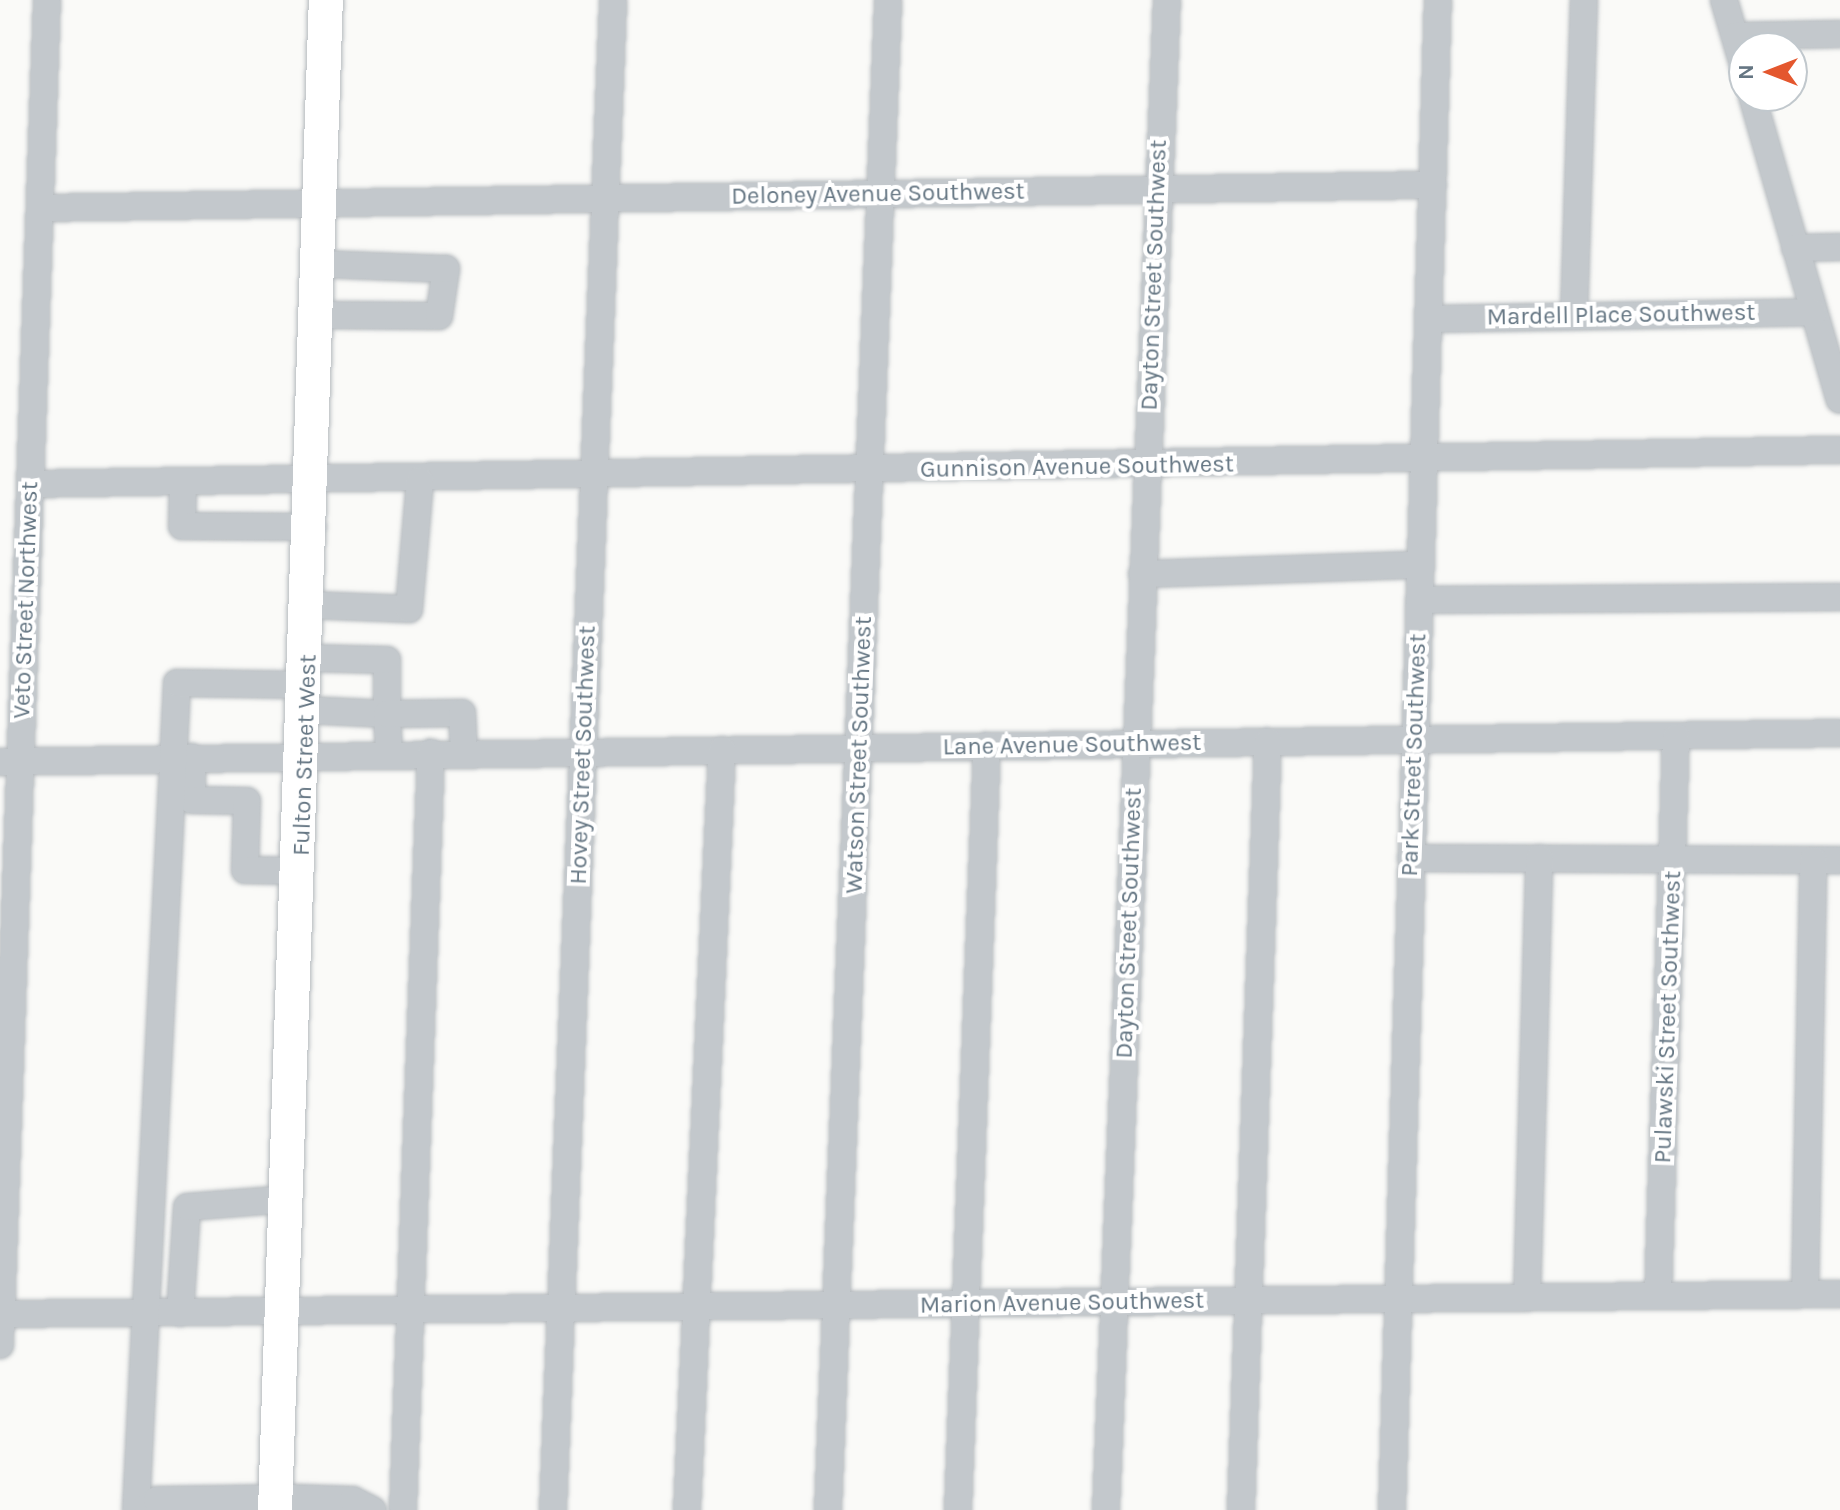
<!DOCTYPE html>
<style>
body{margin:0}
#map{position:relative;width:1840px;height:1510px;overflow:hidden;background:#fafaf8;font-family:Karla,sans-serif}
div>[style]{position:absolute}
.roads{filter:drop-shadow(0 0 2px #b5babe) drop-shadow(0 0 2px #b5babe)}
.minor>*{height:26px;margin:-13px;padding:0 13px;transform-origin:13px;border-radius:13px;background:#c3c8cc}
.major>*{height:34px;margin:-17px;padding:0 17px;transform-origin:17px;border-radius:17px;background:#fff}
span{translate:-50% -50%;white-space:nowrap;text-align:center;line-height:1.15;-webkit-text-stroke:8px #fff;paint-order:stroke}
.street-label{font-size:24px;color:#657683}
.north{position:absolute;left:1728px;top:32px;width:80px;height:80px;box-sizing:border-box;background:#fff;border:2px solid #c1c8cd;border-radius:50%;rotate:270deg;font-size:22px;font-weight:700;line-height:32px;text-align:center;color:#657683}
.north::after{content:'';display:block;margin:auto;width:28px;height:36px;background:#e4572e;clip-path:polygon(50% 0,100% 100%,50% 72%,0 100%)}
</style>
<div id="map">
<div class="roads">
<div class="minor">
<div style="left:1724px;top:0;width:71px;rotate:73.6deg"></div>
<div style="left:1735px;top:36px;width:105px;rotate:-1.1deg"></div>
<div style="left:1752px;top:96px;width:316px;rotate:73.9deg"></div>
<div style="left:40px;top:208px;width:1393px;rotate:-0.95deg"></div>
<div style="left:1795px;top:248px;width:45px;rotate:-1.3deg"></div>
<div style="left:320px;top:315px;width:119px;rotate:0.5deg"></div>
<div style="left:439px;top:316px;width:48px;rotate:-81.5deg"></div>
<div style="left:446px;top:269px;width:125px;rotate:-177.7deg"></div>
<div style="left:1574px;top:316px;width:316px;rotate:-88.2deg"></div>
<div style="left:1429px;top:319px;width:384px;rotate:-1deg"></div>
<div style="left:183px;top:482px;width:44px;rotate:91.3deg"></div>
<div style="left:182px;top:526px;width:131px;rotate:0.4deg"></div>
<div style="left:30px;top:484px;width:1810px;rotate:-1.08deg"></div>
<div style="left:1142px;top:574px;width:278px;rotate:-1.9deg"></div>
<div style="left:1419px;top:600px;width:421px;rotate:-0.4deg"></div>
<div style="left:310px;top:605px;width:99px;rotate:2.3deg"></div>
<div style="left:409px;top:609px;width:129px;rotate:-85.1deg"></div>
<div style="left:306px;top:710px;width:81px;rotate:2.8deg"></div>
<div style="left:387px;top:714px;width:54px;rotate:-90deg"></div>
<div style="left:387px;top:660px;width:79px;rotate:-178.5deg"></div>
<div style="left:389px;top:753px;width:39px;rotate:-93deg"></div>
<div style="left:387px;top:714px;width:75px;rotate:-0.8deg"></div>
<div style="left:462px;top:713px;width:40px;rotate:87.1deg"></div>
<div style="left:192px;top:757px;width:43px;rotate:90deg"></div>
<div style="left:192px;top:800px;width:55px;rotate:1deg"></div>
<div style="left:247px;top:801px;width:69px;rotate:91.7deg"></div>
<div style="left:245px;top:870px;width:55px;rotate:1deg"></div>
<div style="left:0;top:762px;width:1840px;rotate:-0.9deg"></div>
<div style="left:1411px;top:858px;width:429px;rotate:0.3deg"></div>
<div style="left:1805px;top:1294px;width:434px;rotate:-88.9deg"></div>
<div style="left:1658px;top:1296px;width:559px;rotate:-88.16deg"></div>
<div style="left:1527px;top:1298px;width:440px;rotate:-88.4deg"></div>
<div style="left:180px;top:1313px;width:106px;rotate:-86.2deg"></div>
<div style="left:187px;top:1207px;width:101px;rotate:-4.5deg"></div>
<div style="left:0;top:1314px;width:1840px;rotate:-0.62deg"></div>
<div style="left:0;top:1345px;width:1346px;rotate:-88deg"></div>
<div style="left:136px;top:1510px;width:828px;rotate:-87.16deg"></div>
<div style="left:177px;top:683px;width:130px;rotate:0.9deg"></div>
<div style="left:143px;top:1510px;width:17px;rotate:-36deg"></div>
<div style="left:157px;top:1500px;width:135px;rotate:-0.8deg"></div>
<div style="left:292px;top:1498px;width:61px;rotate:1.9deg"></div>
<div style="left:353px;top:1500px;width:22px;rotate:27deg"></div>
<div style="left:403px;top:1510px;width:758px;rotate:-87.88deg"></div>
<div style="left:553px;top:1510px;width:1511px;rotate:-87.72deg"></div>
<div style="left:687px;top:1510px;width:761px;rotate:-87.36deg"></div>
<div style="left:828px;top:1510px;width:1511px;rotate:-87.72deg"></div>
<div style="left:958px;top:1510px;width:765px;rotate:-87.83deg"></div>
<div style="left:1106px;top:1510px;width:1511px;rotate:-87.69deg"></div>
<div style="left:1241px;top:1510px;width:769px;rotate:-87.99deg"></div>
<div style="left:1392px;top:1510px;width:1511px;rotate:-88.26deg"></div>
</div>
<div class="major">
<div style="left:275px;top:1510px;width:1511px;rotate:-88.07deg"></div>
</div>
</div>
<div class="street-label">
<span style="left:878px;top:194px;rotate:-1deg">Deloney Avenue Southwest</span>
<span style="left:1154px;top:275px;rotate:-88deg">Dayton Street Southwest</span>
<span style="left:1621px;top:315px;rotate:-1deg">Mardell Place Southwest</span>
<span style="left:1077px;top:467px;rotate:-1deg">Gunnison Avenue Southwest</span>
<span style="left:26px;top:600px;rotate:-88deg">Veto Street Northwest</span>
<span style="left:1072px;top:745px;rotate:-1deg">Lane Avenue Southwest</span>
<span style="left:305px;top:755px;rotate:-88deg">Fulton Street West</span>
<span style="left:583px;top:755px;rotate:-88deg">Hovey Street Southwest</span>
<span style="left:859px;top:755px;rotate:-88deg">Watson Street Southwest</span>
<span style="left:1414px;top:755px;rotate:-88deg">Park Street Southwest</span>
<span style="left:1129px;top:923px;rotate:-88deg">Dayton Street Southwest</span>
<span style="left:1668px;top:1017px;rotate:-88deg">Pulawski Street Southwest</span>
<span style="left:1062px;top:1303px;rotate:-1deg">Marion Avenue Southwest</span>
</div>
<div class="north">N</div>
</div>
